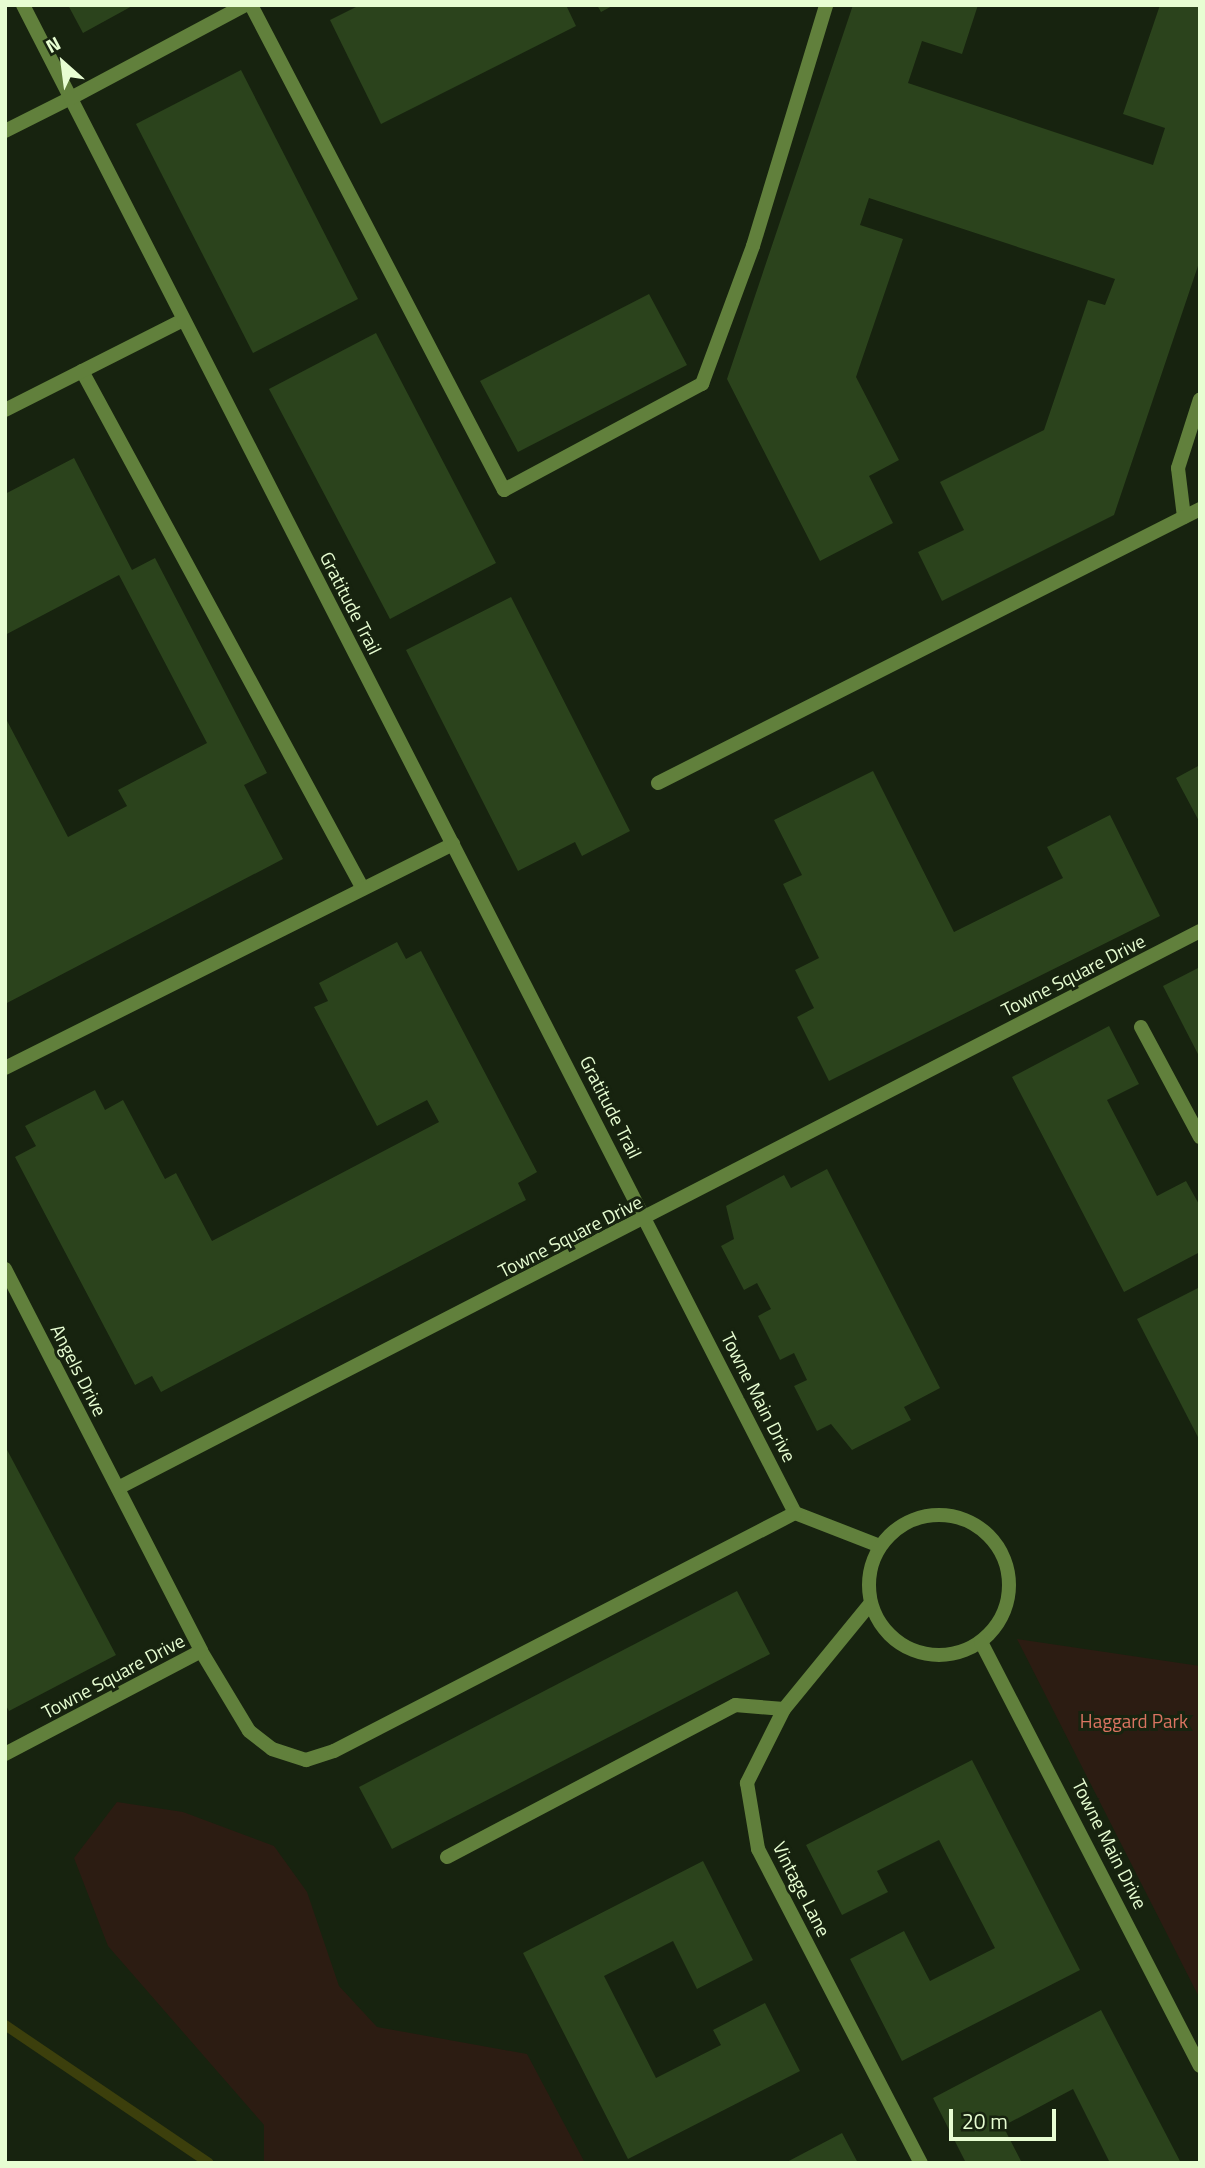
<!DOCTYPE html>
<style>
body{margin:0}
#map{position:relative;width:1205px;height:2168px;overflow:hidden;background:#17230f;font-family:"Titillium Web",sans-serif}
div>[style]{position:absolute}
.green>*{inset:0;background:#2c1c12}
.stream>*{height:10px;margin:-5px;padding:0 5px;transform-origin:5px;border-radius:5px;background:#3c3f0c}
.building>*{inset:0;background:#2b431c}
.lane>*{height:14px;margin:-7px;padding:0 7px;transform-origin:7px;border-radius:7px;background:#61803c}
.street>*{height:14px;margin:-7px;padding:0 7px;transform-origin:7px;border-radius:7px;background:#61803c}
.street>.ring{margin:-7px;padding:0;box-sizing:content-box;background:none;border:14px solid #61803c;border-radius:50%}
span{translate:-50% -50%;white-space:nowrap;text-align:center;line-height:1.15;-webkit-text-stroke:6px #17230f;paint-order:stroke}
.street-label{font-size:19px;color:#e7fdd2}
.park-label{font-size:19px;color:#da7461}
.frame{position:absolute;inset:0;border:7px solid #e7fdd2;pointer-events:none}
.north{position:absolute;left:28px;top:28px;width:70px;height:70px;-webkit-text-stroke:5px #17230f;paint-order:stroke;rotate:332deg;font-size:19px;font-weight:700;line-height:28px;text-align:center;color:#e7fdd2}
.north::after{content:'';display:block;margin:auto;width:24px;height:32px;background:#e7fdd2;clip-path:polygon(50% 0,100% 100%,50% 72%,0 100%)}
.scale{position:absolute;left:949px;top:2109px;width:107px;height:32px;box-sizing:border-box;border:4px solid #e7fdd2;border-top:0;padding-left:9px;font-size:21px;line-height:24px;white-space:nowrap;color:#e7fdd2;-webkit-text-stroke:5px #17230f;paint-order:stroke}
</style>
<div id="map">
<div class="green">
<div style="clip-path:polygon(1017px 1639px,1200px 1666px,1200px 1999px)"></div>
<div style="clip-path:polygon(117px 1802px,183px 1812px,274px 1846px,307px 1892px,339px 1986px,377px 2027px,527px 2054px,585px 2163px,264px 2163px,264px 2125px,108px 1946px,74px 1858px)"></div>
</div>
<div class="stream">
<div style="left:5px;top:2025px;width:246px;rotate:34.1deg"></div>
</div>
<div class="building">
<div style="clip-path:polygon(68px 5px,134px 5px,83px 33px)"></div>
<div style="clip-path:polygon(360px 5px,566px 5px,576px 26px,381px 124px,330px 20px)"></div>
<div style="clip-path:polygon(597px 5px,614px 5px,601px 12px)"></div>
<div style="clip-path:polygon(853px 5px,978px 5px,962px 54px,922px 41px,908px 83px,1153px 165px,1165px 128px,1123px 114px,1160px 5px,1200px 5px,1200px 260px,1114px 515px,942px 601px,918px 552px,964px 530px,940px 482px,1044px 430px,1088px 300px,1105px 305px,1115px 279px,869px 198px,860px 225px,903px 239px,856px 377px,899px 460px,869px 476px,893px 523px,820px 561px,727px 379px)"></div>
<div style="clip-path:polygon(241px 70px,358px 299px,253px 353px,136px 124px)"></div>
<div style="clip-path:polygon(649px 294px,687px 365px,518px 452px,480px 381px)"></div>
<div style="clip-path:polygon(376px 333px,496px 563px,390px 619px,269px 389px)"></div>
<div style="clip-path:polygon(74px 458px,132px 570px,155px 558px,267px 773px,244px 785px,283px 859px,5px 1004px,5px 717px,68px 837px,127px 806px,118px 790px,207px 743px,119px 575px,5px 635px,5px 494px)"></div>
<div style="clip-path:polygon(511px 597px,630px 831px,582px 856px,575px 842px,518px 871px,406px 650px)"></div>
<div style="clip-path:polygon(1200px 765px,1200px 823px,1176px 778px)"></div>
<div style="clip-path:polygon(873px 771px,954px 932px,1063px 878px,1047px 847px,1110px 815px,1160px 916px,829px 1081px,797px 1017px,814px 1008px,795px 970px,819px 958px,783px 884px,802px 875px,774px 820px)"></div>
<div style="clip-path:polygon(397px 942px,406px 959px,421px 951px,537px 1172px,518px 1183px,526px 1200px,161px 1392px,152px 1376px,135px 1385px,15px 1157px,36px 1146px,25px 1126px,95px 1090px,105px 1110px,123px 1100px,165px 1179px,176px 1173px,212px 1241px,439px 1122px,427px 1100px,377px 1126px,314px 1007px,328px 1001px,319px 983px)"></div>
<div style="clip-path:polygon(1200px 967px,1200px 1058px,1163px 986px)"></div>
<div style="clip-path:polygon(1109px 1026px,1139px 1084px,1107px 1100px,1157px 1196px,1186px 1181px,1200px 1206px,1200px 1252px,1124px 1292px,1012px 1077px)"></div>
<div style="clip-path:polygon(827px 1169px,940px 1388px,904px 1407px,911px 1420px,852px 1450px,831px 1424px,817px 1431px,794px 1386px,807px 1380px,794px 1353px,780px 1360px,758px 1316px,771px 1309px,757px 1283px,744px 1290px,721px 1246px,734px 1239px,726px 1206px,784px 1175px,791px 1188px)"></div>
<div style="clip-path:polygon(1200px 1287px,1200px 1441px,1137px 1319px)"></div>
<div style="clip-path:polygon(5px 1446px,116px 1655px,9px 1711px,5px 1704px)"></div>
<div style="clip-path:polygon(737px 1591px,770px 1654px,392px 1849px,359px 1787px)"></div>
<div style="clip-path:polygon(972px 1760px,1080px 1970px,902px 2061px,850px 1959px,904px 1931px,930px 1981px,995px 1948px,939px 1840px,877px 1871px,888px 1892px,842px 1915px,806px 1845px)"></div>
<div style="clip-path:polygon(703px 1861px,753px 1960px,697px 1989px,673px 1941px,604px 1976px,656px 2078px,721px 2045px,713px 2030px,765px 2003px,800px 2071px,628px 2159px,523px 1953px)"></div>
<div style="clip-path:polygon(1101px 2010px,1181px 2163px,1110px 2163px,1073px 2089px,1003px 2126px,1022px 2163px,966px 2163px,933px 2098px)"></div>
<div style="clip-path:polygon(842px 2133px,858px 2163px,785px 2163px)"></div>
</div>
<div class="lane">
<div style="left:251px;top:5px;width:547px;rotate:62.45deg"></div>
<div style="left:504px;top:490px;width:225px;rotate:-28.2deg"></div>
<div style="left:702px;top:384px;width:147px;rotate:-69.7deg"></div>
<div style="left:753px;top:246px;width:252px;rotate:-73.1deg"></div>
<div style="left:5px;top:131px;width:74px;rotate:-26.6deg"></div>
<div style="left:82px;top:371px;width:589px;rotate:61.52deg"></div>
<div style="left:5px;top:410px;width:199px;rotate:-26.8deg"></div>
<div style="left:1184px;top:517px;width:49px;rotate:-97deg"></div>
<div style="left:1178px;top:468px;width:72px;rotate:-72.3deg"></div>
<div style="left:658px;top:783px;width:607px;rotate:-26.82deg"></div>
<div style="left:1141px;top:1027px;width:125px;rotate:61.8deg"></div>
<div style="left:5px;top:1068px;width:501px;rotate:-26.57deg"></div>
<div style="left:447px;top:1857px;width:326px;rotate:-27.8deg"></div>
<div style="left:735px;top:1705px;width:49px;rotate:4.7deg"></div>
</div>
<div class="street">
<div style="left:23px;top:5px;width:1694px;rotate:62.89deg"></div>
<div style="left:795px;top:1513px;width:91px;rotate:21.2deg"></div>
<div style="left:71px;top:98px;width:197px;rotate:-28.1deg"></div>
<div style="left:5px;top:1269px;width:429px;rotate:62.8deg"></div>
<div style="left:201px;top:1651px;width:93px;rotate:59deg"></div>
<div style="left:249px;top:1731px;width:29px;rotate:38deg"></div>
<div style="left:272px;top:1749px;width:36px;rotate:18deg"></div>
<div style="left:306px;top:1760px;width:29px;rotate:-18deg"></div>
<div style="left:334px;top:1751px;width:519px;rotate:-27.31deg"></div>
<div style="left:118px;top:1488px;width:1217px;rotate:-27.24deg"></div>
<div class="ring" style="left:869px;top:1515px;width:126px;height:126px"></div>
<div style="left:870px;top:1604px;width:136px;rotate:129.3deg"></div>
<div style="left:784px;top:1709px;width:83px;rotate:116.6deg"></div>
<div style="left:747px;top:1783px;width:67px;rotate:80.5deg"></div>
<div style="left:758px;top:1849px;width:354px;rotate:62.6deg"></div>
<div style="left:981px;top:1642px;width:477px;rotate:62.7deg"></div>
<div style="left:5px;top:1754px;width:221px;rotate:-27.7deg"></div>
</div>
<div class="street-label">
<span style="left:351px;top:603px;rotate:63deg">Gratitude Trail</span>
<span style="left:1073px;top:975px;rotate:-27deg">Towne Square Drive</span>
<span style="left:611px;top:1107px;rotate:63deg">Gratitude Trail</span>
<span style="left:570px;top:1236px;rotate:-27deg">Towne Square Drive</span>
<span style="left:79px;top:1370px;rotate:63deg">Angels Drive</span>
<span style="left:759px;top:1397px;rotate:63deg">Towne Main Drive</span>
<span style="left:113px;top:1676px;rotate:-28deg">Towne Square Drive</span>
<span style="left:1110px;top:1844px;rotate:63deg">Towne Main Drive</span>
<span style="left:802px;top:1889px;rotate:63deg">Vintage Lane</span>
</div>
<div class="park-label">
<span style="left:1134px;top:1721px">Haggard Park</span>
</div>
<div class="frame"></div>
<div class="north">N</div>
<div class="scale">20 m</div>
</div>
